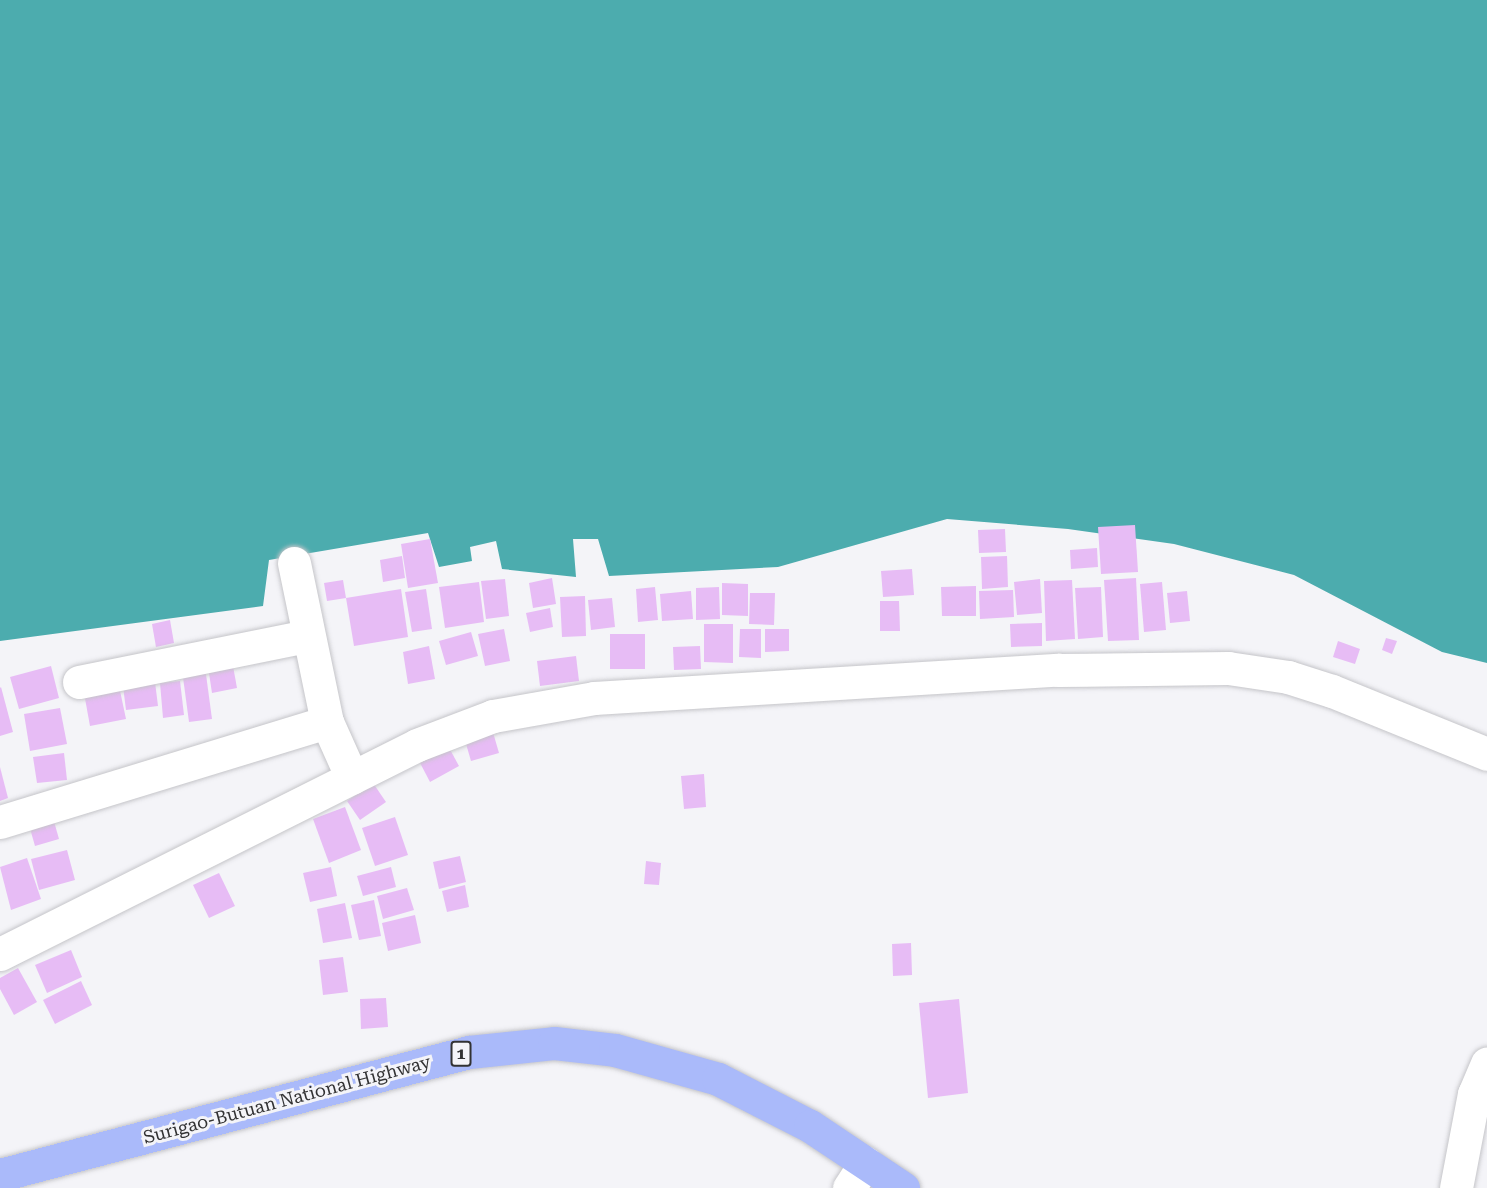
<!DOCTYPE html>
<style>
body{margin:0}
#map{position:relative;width:1487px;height:1188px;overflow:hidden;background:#f4f4f8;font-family:"Roboto Serif",serif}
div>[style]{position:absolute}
.water>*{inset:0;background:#4cacae}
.building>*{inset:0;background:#e7bcf5}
.roads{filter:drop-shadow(0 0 2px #c5c5c9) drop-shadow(0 0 2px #c5c5c9)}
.minor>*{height:33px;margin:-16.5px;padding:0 16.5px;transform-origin:16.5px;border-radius:16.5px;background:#fff}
.highway>*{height:33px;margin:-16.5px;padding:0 16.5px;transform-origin:16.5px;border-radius:16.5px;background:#aabafa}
span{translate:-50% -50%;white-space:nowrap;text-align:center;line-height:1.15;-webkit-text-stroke:6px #f4f4f8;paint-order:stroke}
.shield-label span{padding:2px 4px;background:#f4f4f8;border:2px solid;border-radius:4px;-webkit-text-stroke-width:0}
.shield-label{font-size:16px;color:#323233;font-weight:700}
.street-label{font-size:18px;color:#323233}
</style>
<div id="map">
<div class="water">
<div style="clip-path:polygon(0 0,1487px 0,1487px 663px,1442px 652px,1294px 575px,1174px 544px,1068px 529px,947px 519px,778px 567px,609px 576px,598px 539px,573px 539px,576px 577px,502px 569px,496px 541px,470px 547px,472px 561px,439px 567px,428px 533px,269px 560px,263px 606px,0 641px)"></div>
</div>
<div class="building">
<div style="clip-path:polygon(1135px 525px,1138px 572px,1101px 574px,1098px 527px)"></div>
<div style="clip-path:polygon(1005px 529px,1006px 552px,979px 553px,978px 530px)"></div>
<div style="clip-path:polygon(430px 539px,438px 583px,408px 588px,401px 544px)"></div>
<div style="clip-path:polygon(1097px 548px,1098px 567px,1071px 569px,1070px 550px)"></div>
<div style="clip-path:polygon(402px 556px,405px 578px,383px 582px,380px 560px)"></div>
<div style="clip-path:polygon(1007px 556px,1008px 587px,982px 589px,981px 557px)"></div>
<div style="clip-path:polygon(912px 569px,914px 595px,883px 597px,881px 571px)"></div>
<div style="clip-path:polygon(552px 578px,556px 604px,533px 608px,529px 583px)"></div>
<div style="clip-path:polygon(1136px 578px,1139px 640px,1108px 641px,1104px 580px)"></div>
<div style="clip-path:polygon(505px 579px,509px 616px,486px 619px,481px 581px)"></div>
<div style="clip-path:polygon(1040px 579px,1042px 613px,1017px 615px,1014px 582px)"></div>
<div style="clip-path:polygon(343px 580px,346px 598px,327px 601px,324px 583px)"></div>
<div style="clip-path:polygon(1072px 580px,1075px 639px,1046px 641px,1044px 581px)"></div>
<div style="clip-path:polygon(479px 582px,484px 622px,445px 628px,439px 587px)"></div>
<div style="clip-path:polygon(1162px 582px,1166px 630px,1144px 632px,1140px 584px)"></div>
<div style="clip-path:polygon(722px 583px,748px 584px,748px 616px,722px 615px)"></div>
<div style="clip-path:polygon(976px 586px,976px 616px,942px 616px,941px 587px)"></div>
<div style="clip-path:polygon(655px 587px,658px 620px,638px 622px,636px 589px)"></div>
<div style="clip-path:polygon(719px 587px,720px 619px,696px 620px,696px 588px)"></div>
<div style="clip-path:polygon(1101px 587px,1103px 637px,1078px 639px,1075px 588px)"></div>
<div style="clip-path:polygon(401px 589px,408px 637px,354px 646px,346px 598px)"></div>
<div style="clip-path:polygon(426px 589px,432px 629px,412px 632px,405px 592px)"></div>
<div style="clip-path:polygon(1013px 590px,1014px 617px,980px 619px,979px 591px)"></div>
<div style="clip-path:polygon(691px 591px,693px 619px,662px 621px,660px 594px)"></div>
<div style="clip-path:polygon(1187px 591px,1190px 621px,1170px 623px,1167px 593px)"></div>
<div style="clip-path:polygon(750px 593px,775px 593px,774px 625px,749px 624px)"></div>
<div style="clip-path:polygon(585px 596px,586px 636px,562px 637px,560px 597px)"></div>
<div style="clip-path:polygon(612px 598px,615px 627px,591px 630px,588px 600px)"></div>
<div style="clip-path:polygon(880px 601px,899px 601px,900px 631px,880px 631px)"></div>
<div style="clip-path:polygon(550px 608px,553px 627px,530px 632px,526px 613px)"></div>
<div style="clip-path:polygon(170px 620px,174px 643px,156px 647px,152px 624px)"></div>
<div style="clip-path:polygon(1042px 623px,1042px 646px,1011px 647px,1010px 624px)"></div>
<div style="clip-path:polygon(704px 624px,733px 624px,733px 663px,704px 662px)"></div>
<div style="clip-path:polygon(504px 629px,510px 661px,485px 666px,478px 634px)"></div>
<div style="clip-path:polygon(740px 629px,761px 629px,761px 658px,739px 657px)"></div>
<div style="clip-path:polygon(765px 629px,789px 629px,789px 651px,765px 652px)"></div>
<div style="clip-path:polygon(471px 632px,478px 656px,446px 665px,439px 641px)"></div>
<div style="clip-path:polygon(610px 634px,645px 634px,645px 669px,610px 669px)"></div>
<div style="clip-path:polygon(1386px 638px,1397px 641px,1392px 654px,1382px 650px)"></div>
<div style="clip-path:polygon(1338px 641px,1360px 649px,1355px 664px,1333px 657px)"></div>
<div style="clip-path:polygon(429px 646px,435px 679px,408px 684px,403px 652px)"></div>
<div style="clip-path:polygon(700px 646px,701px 669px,674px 670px,673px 647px)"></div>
<div style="clip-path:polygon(231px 655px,237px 688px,212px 693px,207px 660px)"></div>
<div style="clip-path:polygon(576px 656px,579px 681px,540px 686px,537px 661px)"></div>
<div style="clip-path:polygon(51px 666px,59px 698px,19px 709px,10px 677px)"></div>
<div style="clip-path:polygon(205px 667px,212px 719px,189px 722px,182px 670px)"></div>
<div style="clip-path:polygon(154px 674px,158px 706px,126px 710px,122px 678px)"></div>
<div style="clip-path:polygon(180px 681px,184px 715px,163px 718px,160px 683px)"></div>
<div style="clip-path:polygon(119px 686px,126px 719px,90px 726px,84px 693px)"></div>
<div style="clip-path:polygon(1px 687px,13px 732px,0 736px,0 688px)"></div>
<div style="clip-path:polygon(60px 708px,67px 744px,30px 751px,24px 714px)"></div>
<div style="clip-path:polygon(492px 729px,499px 753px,471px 761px,464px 737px)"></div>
<div style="clip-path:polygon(447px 744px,459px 766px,430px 782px,418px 759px)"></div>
<div style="clip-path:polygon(64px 753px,67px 780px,37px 783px,33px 757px)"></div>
<div style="clip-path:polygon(0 767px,8px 798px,0 801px)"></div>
<div style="clip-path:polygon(704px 774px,706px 807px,684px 809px,681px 776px)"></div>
<div style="clip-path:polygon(373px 783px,386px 802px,360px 820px,347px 801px)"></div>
<div style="clip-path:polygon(345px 807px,361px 850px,329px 863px,313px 819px)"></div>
<div style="clip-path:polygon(395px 817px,408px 855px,375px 866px,362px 828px)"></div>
<div style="clip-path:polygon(53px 818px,59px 839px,35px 846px,29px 825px)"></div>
<div style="clip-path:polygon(67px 850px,75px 880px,39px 890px,31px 859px)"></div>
<div style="clip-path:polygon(460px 856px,466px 882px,439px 889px,433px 862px)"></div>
<div style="clip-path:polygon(27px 858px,41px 899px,11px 910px,0 867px)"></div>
<div style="clip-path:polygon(646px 861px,661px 863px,659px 885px,644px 884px)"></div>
<div style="clip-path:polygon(331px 867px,337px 896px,310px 902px,303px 873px)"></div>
<div style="clip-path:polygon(391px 867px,396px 887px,363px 896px,357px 876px)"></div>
<div style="clip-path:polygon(219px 873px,235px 906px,209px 918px,193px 885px)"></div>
<div style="clip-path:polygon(465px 885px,469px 907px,447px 912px,442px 891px)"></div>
<div style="clip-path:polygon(407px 888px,414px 910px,383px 919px,377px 896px)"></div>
<div style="clip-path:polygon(374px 900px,381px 936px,359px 940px,351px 905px)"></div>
<div style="clip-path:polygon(345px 903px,352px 938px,323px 943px,317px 909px)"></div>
<div style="clip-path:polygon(415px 915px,421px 943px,388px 951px,382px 923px)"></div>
<div style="clip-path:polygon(911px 943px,912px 975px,893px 976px,892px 944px)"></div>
<div style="clip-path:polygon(71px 950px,82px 977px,47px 993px,35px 965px)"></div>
<div style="clip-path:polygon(343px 957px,348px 992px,323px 995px,319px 960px)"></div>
<div style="clip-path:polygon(18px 968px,37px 1002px,14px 1015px,0 989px,0 978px)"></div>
<div style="clip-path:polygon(81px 981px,92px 1005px,55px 1024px,43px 1000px)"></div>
<div style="clip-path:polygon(386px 998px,388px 1027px,361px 1029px,360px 999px)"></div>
<div style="clip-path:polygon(959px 999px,968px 1093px,928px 1098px,919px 1003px)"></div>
</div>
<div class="roads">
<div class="minor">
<div style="left:294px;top:563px;width:162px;rotate:78.3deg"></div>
<div style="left:327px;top:722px;width:61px;rotate:65.9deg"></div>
<div style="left:79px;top:682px;width:233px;rotate:-11.4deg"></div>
<div style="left:0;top:822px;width:342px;rotate:-17deg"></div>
<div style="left:0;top:954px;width:466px;rotate:-26.6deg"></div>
<div style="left:417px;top:745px;width:81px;rotate:-20.9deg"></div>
<div style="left:493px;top:716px;width:103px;rotate:-10.1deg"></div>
<div style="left:594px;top:698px;width:465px;rotate:-3.5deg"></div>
<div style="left:1058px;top:670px;width:170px;rotate:-0.7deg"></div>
<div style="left:1228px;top:668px;width:61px;rotate:8.5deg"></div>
<div style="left:1288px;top:677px;width:46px;rotate:17.7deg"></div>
<div style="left:1332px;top:691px;width:167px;rotate:22.1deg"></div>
<div style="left:849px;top:1188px;width:30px;rotate:-57deg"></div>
<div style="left:1456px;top:1188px;width:96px;rotate:-79.2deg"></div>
<div style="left:1474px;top:1094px;width:33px;rotate:-67deg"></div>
</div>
<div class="highway">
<div style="left:0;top:1175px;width:485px;rotate:-14.7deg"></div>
<div style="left:469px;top:1052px;width:85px;rotate:-6deg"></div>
<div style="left:554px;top:1043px;width:61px;rotate:6.5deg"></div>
<div style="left:615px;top:1050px;width:107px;rotate:15.7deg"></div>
<div style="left:718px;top:1079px;width:103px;rotate:27.1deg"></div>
<div style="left:810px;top:1126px;width:112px;rotate:33.7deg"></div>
</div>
</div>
<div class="shield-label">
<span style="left:461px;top:1054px">1</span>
</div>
<div class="street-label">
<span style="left:287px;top:1100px;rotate:-15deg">Surigao-Butuan National Highway</span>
</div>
</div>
